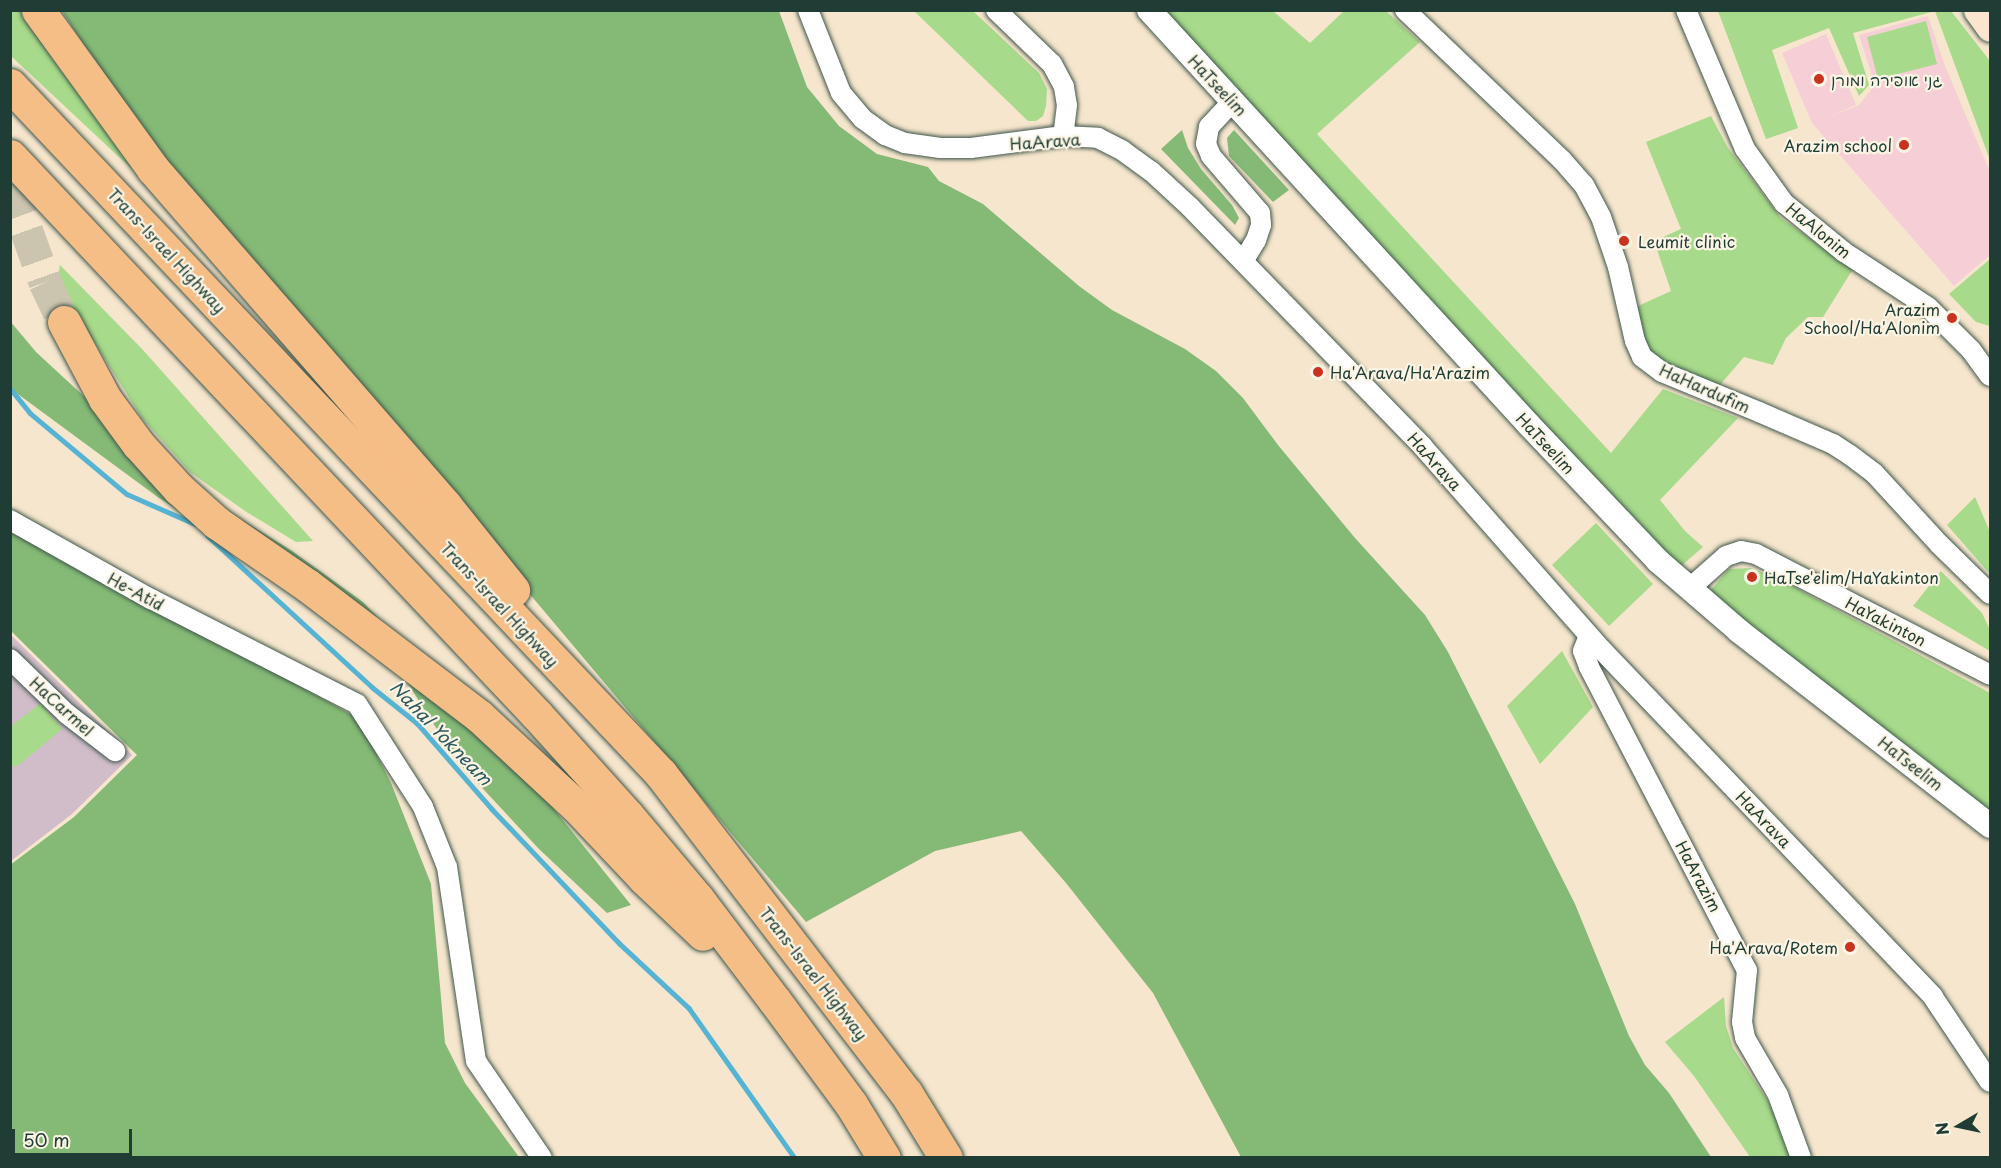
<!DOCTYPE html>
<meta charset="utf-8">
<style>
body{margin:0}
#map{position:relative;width:2001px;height:1168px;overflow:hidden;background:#f6e6cd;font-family:"Playpen Sans","Playpen Sans Hebrew",sans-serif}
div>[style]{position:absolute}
.built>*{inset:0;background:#f6cfd6}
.industrial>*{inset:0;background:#d1bdc9}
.green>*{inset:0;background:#a7da8a}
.forest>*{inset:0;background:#85ba76}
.stream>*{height:4.5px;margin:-2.25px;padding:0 2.25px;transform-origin:2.25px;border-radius:2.25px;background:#55b3d4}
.motorway-tunnel>*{height:33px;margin-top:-16.5px;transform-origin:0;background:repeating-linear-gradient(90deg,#cbc4ae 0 33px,transparent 0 49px)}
.roads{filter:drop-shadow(0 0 2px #3f564b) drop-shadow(0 0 2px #3f564b)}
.minor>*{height:20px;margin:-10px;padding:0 10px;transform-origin:10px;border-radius:10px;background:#fff}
.tertiary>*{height:24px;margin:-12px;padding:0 12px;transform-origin:12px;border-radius:12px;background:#fff}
.secondary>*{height:27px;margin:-13.5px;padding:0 13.5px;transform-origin:13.5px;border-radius:13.5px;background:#fbe5cf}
.motorway>*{height:33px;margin:-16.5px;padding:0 16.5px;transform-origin:16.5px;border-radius:16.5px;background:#f6be87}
.dots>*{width:16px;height:16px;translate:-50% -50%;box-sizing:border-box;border:3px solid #fcf5e5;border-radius:50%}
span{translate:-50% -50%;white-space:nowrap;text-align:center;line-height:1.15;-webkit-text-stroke:4.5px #fcf5e5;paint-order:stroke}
.poi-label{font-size:16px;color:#1f3d34}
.left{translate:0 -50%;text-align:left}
.right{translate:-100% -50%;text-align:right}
.street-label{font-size:16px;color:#1f3d34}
.water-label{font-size:18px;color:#2c5a5c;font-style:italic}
.frame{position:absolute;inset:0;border:12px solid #1f3d34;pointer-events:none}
.north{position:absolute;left:1929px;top:1096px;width:60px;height:60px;-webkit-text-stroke:4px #fcf5e5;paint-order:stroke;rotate:261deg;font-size:16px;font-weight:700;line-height:24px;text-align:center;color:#1f3d34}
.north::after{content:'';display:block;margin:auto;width:21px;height:27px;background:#1f3d34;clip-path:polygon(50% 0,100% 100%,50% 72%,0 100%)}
.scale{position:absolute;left:12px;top:1129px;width:120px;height:27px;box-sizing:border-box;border:3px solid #1f3d34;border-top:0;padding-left:8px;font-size:18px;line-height:21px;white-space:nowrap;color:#1f3d34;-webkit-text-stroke:4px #fcf5e5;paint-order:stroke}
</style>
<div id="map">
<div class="built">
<div style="clip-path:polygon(1928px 16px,1945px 66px,1990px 172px,1990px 255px,1954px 286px,1812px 123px,1782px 53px,1826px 34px,1856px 105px,1827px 118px,1859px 105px,1875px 85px,1859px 35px)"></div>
</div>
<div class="industrial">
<div style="clip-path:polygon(11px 635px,132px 755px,72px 814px,11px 861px)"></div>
</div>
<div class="green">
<div style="clip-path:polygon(10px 11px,22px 11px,166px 201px,11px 56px)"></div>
<div style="clip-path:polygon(914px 11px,973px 11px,1039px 73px,1047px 89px,1046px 106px,1043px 116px,1036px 121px,1028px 121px)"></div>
<div style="clip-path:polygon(1164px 11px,1273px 11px,1310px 43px,1344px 11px,1386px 11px,1420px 42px,1317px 134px,1611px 453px,1663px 389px,1738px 418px,1660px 500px,1685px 531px,1703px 547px,1681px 566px,1665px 553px,1537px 418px)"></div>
<div style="clip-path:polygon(1718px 11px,1951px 11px,1990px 61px,1990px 160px,1935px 11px,1853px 33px,1869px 85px,1859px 96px,1829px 28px,1772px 50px,1798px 128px,1766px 139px)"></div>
<div style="clip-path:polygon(1926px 21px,1937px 64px,1878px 79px,1867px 37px)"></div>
<div style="clip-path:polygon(1711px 116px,1728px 148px,1781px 218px,1853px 269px,1823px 317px,1808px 317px,1786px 338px,1773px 365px,1744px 357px,1719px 386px,1661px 361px,1648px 350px,1641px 337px,1636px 307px,1671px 291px,1654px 241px,1681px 229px,1646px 142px)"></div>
<div style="clip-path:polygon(1990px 259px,1990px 326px,1976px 322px,1949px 294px)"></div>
<div style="clip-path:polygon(60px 265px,143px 350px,313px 541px,296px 542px,245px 511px,190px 472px,142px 418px,57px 283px)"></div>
<div style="clip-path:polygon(1975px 497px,1990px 532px,1990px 574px,1947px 525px)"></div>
<div style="clip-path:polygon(1596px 523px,1653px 584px,1609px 626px,1552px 565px)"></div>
<div style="clip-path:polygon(1751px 568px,1783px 581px,1990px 693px,1990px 812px,1745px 622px,1710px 591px,1729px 569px)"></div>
<div style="clip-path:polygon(1941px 571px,1982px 613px,1990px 630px,1990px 651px,1913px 606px)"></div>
<div style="clip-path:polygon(1562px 651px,1593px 707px,1540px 764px,1507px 706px)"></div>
<div style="clip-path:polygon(41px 703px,62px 729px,19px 765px,11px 767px,11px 726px)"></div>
<div style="clip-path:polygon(1724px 997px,1726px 1026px,1733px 1048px,1771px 1106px,1791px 1157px,1750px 1157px,1694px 1076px,1665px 1042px)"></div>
</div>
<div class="forest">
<div style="clip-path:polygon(62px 11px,779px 11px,807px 87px,839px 126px,877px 154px,928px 167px,939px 181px,983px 204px,1079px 286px,1112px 310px,1185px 349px,1216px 371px,1243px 398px,1278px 445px,1355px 538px,1425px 615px,1448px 652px,1575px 904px,1629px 1036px,1645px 1065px,1669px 1093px,1711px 1157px,1241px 1157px,1153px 993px,1066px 883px,1021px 831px,935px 851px,806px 922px,137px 128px)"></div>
<div style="clip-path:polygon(1182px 130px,1188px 148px,1201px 169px,1232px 205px,1239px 218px,1235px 225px,1161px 149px)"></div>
<div style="clip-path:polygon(1234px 130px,1289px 190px,1273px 202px,1229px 156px,1227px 138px)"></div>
<div style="clip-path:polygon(10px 321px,36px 352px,101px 412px,196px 491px,292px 551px,363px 602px,521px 768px,631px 905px,607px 913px,539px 849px,458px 762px,398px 668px,360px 625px,159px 498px,11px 389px)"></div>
<div style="clip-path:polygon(11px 524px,359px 719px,391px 783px,431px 884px,445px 1043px,465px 1083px,519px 1157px,11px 1157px,10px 865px,74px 817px,137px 755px,11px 631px)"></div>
</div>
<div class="stream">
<div style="left:10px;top:388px;width:32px;rotate:51deg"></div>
<div style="left:30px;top:413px;width:126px;rotate:39.9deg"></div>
<div style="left:127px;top:494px;width:74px;rotate:23.8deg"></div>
<div style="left:208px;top:536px;width:223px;rotate:42.6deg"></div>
<div style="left:372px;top:687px;width:58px;rotate:38.7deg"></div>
<div style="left:417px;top:723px;width:114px;rotate:48.9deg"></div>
<div style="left:492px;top:809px;width:185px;rotate:46.5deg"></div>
<div style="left:619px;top:943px;width:96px;rotate:42.9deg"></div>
<div style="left:689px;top:1008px;width:184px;rotate:54.8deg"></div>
</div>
<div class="motorway-tunnel">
<div style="left:10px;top:184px;width:104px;rotate:70.3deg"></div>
<div style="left:45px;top:282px;width:44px;rotate:64.6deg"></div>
</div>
<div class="roads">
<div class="minor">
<div style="left:808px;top:10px;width:89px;rotate:68.3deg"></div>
<div style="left:841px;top:93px;width:34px;rotate:50deg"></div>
<div style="left:863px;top:119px;width:27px;rotate:36deg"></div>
<div style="left:885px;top:135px;width:22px;rotate:22deg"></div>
<div style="left:905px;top:143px;width:34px;rotate:8deg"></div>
<div style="left:939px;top:148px;width:32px"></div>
<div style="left:971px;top:148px;width:93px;rotate:-7.4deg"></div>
<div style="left:1063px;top:136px;width:35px;rotate:3deg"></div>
<div style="left:1098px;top:138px;width:28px;rotate:27deg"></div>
<div style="left:1123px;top:151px;width:34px;rotate:36deg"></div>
<div style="left:1151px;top:171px;width:53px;rotate:42.7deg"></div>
<div style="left:1190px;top:207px;width:334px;rotate:45.8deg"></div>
<div style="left:1423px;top:447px;width:269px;rotate:48.6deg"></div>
<div style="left:1601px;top:649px;width:481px;rotate:46.3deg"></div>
<div style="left:1933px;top:997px;width:102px;rotate:56.2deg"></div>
<div style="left:996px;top:10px;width:78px;rotate:44deg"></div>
<div style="left:1052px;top:64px;width:26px;rotate:62deg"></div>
<div style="left:1064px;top:87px;width:18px;rotate:81deg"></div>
<div style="left:1067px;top:105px;width:31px;rotate:97deg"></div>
<div style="left:1405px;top:10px;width:217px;rotate:43.7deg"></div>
<div style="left:1562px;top:160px;width:33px;rotate:49deg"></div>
<div style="left:1584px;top:185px;width:36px;rotate:62deg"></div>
<div style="left:1601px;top:217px;width:53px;rotate:71.2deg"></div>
<div style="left:1618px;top:267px;width:76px;rotate:77.1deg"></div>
<div style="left:1635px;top:341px;width:17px;rotate:66deg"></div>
<div style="left:1642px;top:357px;width:25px;rotate:37deg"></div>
<div style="left:1662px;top:372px;width:105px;rotate:22.4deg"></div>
<div style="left:1759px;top:412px;width:81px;rotate:23.4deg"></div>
<div style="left:1833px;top:444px;width:20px;rotate:33deg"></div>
<div style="left:1850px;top:455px;width:30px;rotate:37deg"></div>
<div style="left:1874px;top:473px;width:96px;rotate:47.5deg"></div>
<div style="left:1939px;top:544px;width:71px;rotate:44.4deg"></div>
<div style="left:1686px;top:10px;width:151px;rotate:67deg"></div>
<div style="left:1745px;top:149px;width:67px;rotate:54.2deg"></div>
<div style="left:1784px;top:203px;width:77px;rotate:39.2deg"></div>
<div style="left:1844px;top:252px;width:100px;rotate:33.2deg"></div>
<div style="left:1928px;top:307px;width:61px;rotate:45deg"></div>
<div style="left:1971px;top:350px;width:32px;rotate:54deg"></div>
<div style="left:1233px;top:101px;width:35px;rotate:133deg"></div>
<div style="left:1209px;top:127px;width:17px;rotate:100deg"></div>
<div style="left:1206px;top:144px;width:13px;rotate:67deg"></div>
<div style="left:1211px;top:156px;width:75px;rotate:49.3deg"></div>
<div style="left:1260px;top:213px;width:12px;rotate:85deg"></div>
<div style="left:1261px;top:225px;width:16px;rotate:108deg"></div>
<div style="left:1256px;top:240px;width:23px;rotate:121deg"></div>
<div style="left:10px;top:520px;width:162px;rotate:29.3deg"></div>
<div style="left:151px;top:599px;width:231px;rotate:27deg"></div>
<div style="left:357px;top:704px;width:122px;rotate:57.3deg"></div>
<div style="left:423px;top:807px;width:65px;rotate:68.2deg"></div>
<div style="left:447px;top:867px;width:196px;rotate:81.5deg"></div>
<div style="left:476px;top:1061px;width:117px;rotate:55.8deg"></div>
<div style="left:1690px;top:588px;width:48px;rotate:-41.6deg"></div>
<div style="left:1726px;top:556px;width:16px;rotate:-18deg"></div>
<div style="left:1741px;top:551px;width:15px;rotate:11deg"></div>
<div style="left:1756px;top:554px;width:263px;rotate:27.3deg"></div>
<div style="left:1589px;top:636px;width:16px;rotate:112deg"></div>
<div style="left:1583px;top:651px;width:17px;rotate:69deg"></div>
<div style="left:1589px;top:667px;width:342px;rotate:62.5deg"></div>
<div style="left:1747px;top:970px;width:52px;rotate:95.5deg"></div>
<div style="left:1742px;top:1022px;width:16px;rotate:79deg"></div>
<div style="left:1745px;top:1038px;width:66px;rotate:59.9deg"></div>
<div style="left:1778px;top:1095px;width:67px;rotate:69.9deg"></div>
<div style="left:10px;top:659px;width:79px;rotate:44deg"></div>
<div style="left:67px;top:714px;width:61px;rotate:37.6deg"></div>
</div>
<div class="tertiary">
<div style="left:1149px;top:10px;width:563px;rotate:47.52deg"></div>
<div style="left:1529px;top:425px;width:187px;rotate:46.5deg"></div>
<div style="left:1658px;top:561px;width:107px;rotate:40.8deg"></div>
<div style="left:1739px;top:631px;width:318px;rotate:37.8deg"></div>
</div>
<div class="secondary">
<div style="left:1977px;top:10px;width:22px;rotate:54deg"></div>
</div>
<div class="motorway">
<div style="left:38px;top:10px;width:196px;rotate:54.1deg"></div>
<div style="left:153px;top:169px;width:445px;rotate:49deg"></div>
<div style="left:445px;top:505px;width:109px;rotate:51.3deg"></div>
<div style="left:10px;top:85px;width:948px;rotate:46.62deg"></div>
<div style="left:661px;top:774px;width:402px;rotate:52.5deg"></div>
<div style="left:906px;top:1093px;width:76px;rotate:58.4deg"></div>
<div style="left:10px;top:156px;width:768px;rotate:46.69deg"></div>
<div style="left:537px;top:715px;width:135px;rotate:48deg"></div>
<div style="left:627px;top:815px;width:109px;rotate:49.9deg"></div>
<div style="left:697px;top:898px;width:129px;rotate:52.9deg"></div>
<div style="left:775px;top:1001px;width:128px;rotate:53.6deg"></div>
<div style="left:851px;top:1104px;width:63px;rotate:58.6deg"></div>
<div style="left:64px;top:322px;width:87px;rotate:62deg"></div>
<div style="left:105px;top:399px;width:56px;rotate:53.7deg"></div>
<div style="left:138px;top:444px;width:61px;rotate:47.7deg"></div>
<div style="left:179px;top:489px;width:51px;rotate:41.8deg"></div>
<div style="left:217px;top:523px;width:109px;rotate:34.6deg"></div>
<div style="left:307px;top:585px;width:216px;rotate:37.3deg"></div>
<div style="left:479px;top:716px;width:132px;rotate:42.9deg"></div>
<div style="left:576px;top:806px;width:99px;rotate:46.6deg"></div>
<div style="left:644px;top:878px;width:81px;rotate:43.5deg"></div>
</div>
</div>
<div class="dots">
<div style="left:1819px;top:79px;background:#c8321e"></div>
<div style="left:1904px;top:145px;background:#c8321e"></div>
<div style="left:1624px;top:241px;background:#c8321e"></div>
<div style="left:1952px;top:318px;background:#c8321e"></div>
<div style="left:1318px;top:372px;background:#c8321e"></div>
<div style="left:1752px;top:577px;background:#c8321e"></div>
<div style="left:1850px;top:947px;background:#c8321e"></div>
</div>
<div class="poi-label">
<span class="left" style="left:1831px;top:79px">גני אופירה ומורן</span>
<span class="right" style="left:1892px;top:145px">Arazim school</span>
<span class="left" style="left:1638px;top:241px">Leumit clinic</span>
<span class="right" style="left:1940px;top:318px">Arazim<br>School/Ha'Alonim</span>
<span class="left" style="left:1330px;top:372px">Ha'Arava/Ha'Arazim</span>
<span class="left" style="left:1764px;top:577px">HaTse'elim/HaYakinton</span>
<span class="right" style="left:1838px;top:947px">Ha'Arava/Rotem</span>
</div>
<div class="street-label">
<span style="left:1218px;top:85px;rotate:47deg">HaTseelim</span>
<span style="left:1045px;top:141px;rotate:-4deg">HaArava</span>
<span style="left:1819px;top:230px;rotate:39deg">HaAlonim</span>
<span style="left:167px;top:250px;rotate:47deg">Trans-Israel Highway</span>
<span style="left:1705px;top:388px;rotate:24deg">HaHardufim</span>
<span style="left:1546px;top:443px;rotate:47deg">HaTseelim</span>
<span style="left:1435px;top:461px;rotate:48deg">HaArava</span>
<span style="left:136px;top:591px;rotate:28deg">He-Atid</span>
<span style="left:500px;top:604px;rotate:47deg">Trans-Israel Highway</span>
<span style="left:1886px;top:621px;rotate:27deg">HaYakinton</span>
<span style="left:62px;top:706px;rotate:42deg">HaCarmel</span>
<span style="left:1911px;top:763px;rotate:38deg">HaTseelim</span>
<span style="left:1764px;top:819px;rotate:46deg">HaArava</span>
<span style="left:1699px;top:876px;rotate:62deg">HaArazim</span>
<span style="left:814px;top:973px;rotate:52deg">Trans-Israel Highway</span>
</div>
<div class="water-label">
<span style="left:441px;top:733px;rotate:46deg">Nahal Yokneam</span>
</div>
<div class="frame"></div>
<div class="north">N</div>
<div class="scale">50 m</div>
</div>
